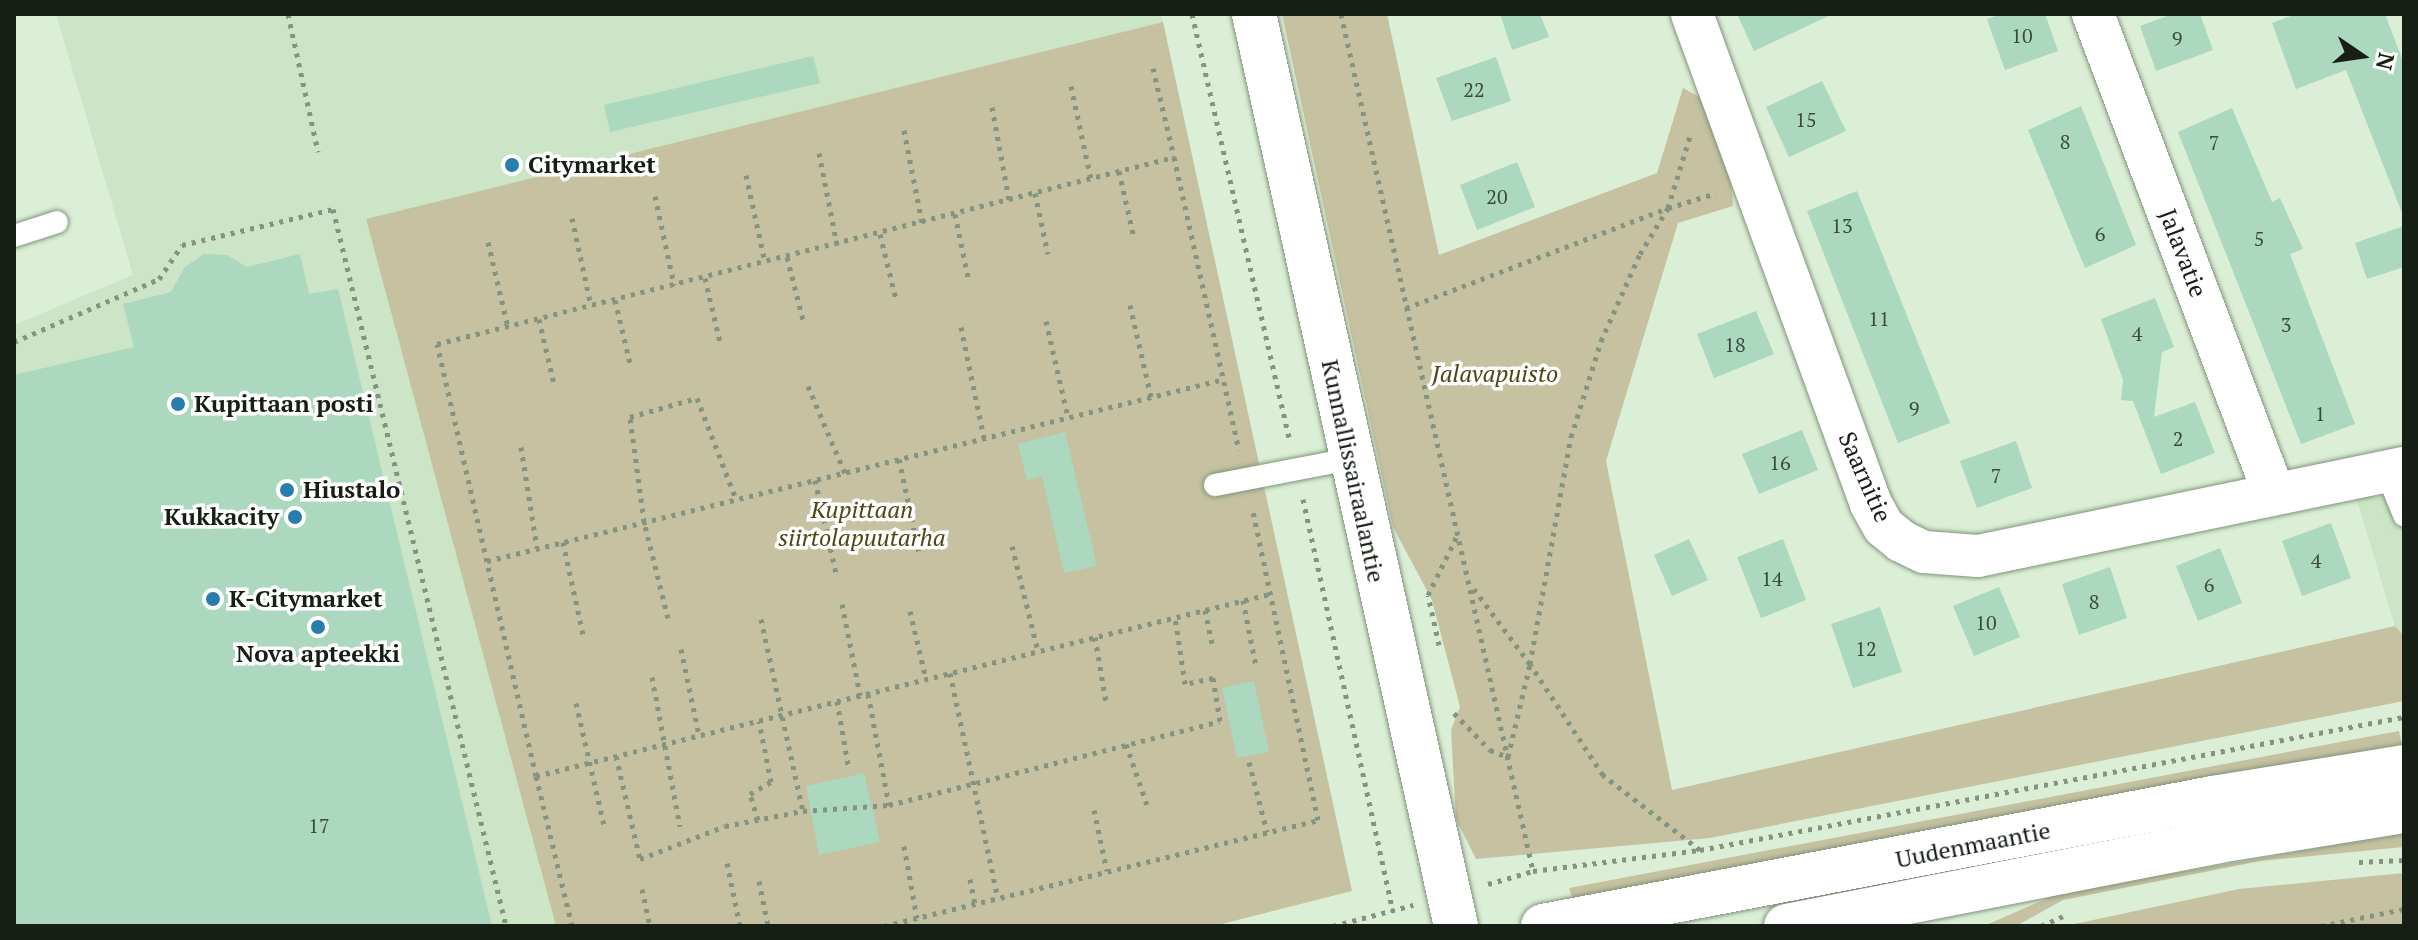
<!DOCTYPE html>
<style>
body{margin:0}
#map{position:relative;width:2418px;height:940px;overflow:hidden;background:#daefd5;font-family:"PT Serif",serif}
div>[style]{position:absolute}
.built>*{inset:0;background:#cbe5c6}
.green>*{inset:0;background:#c5c1a1}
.building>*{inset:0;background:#abd8be}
.path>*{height:5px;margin-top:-2.5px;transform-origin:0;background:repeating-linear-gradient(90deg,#849481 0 4px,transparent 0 10px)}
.roads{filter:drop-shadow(0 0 2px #80947c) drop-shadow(0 0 2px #80947c)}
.lane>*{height:22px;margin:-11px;padding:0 11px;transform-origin:11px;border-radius:11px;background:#fff}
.street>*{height:42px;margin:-21px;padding:0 21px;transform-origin:21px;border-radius:21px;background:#fff}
.secondary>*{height:44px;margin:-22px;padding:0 22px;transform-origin:22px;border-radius:22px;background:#fff}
.dots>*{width:22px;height:22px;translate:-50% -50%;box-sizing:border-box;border:4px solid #fff;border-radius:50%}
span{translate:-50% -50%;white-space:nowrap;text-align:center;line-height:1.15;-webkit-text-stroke:7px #fff;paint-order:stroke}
.number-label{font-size:20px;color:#3b4c3f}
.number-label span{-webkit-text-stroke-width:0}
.poi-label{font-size:24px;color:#161e15;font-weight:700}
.left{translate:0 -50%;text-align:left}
.right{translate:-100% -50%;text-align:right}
.street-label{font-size:24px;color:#161e15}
.park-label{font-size:24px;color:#4f4814;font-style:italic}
.frame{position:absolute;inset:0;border:16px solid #161e15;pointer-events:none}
.north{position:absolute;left:2322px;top:16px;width:80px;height:80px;-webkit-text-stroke:6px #fff;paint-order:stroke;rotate:103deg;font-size:22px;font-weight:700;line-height:32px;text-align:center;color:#161e15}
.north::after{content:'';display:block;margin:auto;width:28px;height:36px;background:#161e15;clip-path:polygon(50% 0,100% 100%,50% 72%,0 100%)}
</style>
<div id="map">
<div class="built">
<div style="clip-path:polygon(56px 14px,1161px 14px,1163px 22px,366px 219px,556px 926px,14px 926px,14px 325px,133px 275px)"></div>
<div style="clip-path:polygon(2356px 497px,2404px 499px,2404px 636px,2395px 626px)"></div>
</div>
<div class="green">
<div style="clip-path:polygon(1282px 14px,1387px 14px,1439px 255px,1657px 173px,1683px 88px,1701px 98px,1731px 177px,1733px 206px,1678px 223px,1606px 461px,1672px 790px,2395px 626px,2404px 636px,2404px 701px,1710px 838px,1476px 859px,1456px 819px,1451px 730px,1460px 707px,1432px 600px,1393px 527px)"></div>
<div style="clip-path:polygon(1163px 22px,1352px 891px,1214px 926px,556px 926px,366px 219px)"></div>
<div style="clip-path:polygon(2399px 731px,2402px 744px,1572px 898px,1569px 888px)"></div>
<div style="clip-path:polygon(2404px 833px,2404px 847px,2260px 861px,2063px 900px,2016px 926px,1984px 926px,2059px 893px)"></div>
<div style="clip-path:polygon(2404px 873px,2404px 926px,2065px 926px,2239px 889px)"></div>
</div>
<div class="building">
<div style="clip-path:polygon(1500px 14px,1540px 14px,1549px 37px,1512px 50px)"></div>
<div style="clip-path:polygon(1737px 14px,1833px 14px,1754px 51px)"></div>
<div style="clip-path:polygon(2002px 14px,2045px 14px,2058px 51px,2005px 70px,1987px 19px)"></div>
<div style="clip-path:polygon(2173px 14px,2200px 14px,2213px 50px,2156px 71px,2140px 26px)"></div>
<div style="clip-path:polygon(2296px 14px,2385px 14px,2404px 64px,2404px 218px,2346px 70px,2296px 89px,2272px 23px)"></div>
<div style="clip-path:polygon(813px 56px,820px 83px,610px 132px,604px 105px)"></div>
<div style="clip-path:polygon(1496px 57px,1511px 101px,1452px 121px,1436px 78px)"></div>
<div style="clip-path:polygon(1822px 81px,1846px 131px,1789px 157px,1766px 107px)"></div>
<div style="clip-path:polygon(2081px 106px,2136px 245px,2085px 268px,2028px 130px)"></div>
<div style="clip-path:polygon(2232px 108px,2272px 202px,2280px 198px,2303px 249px,2290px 254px,2355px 424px,2301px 444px,2178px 132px)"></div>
<div style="clip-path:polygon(1517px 162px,1535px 207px,1477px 230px,1460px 185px)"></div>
<div style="clip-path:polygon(1857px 191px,1950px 423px,1898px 443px,1807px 211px)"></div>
<div style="clip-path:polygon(2404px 226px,2404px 267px,2367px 279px,2355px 243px)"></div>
<div style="clip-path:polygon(204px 254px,227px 255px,247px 267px,300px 254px,309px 294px,338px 289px,492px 926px,14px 926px,14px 375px,134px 347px,123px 304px,171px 292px,184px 268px)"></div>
<div style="clip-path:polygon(2155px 298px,2174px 347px,2162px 352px,2154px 417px,2195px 402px,2215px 453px,2161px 474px,2133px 401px,2121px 400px,2123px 380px,2101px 319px)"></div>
<div style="clip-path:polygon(1756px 311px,1774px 354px,1714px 378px,1697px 334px)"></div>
<div style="clip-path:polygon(1802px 430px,1818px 470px,1759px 494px,1742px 454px)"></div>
<div style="clip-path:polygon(1065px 432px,1097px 566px,1064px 573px,1042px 476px,1027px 480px,1018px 444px)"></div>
<div style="clip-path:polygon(2016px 441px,2032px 488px,1977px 508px,1960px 461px)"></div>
<div style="clip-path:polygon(2331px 523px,2351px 578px,2302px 596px,2282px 541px)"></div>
<div style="clip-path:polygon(1689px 539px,1708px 580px,1672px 596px,1654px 555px)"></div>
<div style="clip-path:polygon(1783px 539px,1806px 600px,1761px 618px,1737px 557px)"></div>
<div style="clip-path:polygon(2220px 548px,2242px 603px,2198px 621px,2176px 566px)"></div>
<div style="clip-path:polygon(2110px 567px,2127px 618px,2079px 635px,2062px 584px)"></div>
<div style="clip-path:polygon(1999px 587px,2020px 637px,1974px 656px,1953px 606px)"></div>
<div style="clip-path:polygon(1880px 607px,1902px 672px,1853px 688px,1831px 624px)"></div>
<div style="clip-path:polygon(1254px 681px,1269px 752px,1237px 758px,1222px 688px)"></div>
<div style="clip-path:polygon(864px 773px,880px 842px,819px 855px,806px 786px)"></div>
</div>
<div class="path">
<div style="left:288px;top:14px;width:141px;rotate:77.7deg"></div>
<div style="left:1192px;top:14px;width:439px;rotate:77.1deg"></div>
<div style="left:1341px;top:14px;width:878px;rotate:77.37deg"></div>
<div style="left:1153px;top:68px;width:91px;rotate:76.7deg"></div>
<div style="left:1071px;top:86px;width:95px;rotate:77.9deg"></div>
<div style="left:992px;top:107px;width:95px;rotate:79.6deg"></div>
<div style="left:904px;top:130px;width:95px;rotate:79deg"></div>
<div style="left:819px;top:153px;width:94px;rotate:78.9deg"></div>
<div style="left:1119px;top:171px;width:69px;rotate:77.4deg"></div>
<div style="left:746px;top:175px;width:89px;rotate:77.7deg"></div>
<div style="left:1035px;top:193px;width:62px;rotate:78deg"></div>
<div style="left:655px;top:196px;width:91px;rotate:77.9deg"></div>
<div style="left:955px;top:214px;width:64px;rotate:78.3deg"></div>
<div style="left:572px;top:218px;width:90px;rotate:77.8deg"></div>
<div style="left:880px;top:234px;width:67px;rotate:76.2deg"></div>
<div style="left:488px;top:242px;width:87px;rotate:76.8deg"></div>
<div style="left:787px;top:257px;width:65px;rotate:75.7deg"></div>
<div style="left:705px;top:278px;width:66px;rotate:76.8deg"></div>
<div style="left:615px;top:300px;width:65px;rotate:76.6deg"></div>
<div style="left:1130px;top:305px;width:94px;rotate:77.1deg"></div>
<div style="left:1406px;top:308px;width:280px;rotate:-20.9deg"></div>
<div style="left:1668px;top:208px;width:78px;rotate:-73deg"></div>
<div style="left:539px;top:319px;width:67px;rotate:77deg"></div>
<div style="left:1046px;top:321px;width:98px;rotate:77.1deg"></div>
<div style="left:961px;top:327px;width:113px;rotate:78.3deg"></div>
<div style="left:14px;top:342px;width:158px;rotate:-23.5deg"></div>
<div style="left:159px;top:279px;width:41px;rotate:-55.9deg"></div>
<div style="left:182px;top:245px;width:155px;rotate:-13.4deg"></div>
<div style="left:333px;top:209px;width:738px;rotate:76.43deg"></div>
<div style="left:808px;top:386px;width:95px;rotate:67deg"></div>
<div style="left:521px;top:447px;width:102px;rotate:81deg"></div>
<div style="left:899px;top:459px;width:96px;rotate:78deg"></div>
<div style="left:815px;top:480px;width:95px;rotate:77.3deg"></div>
<div style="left:1303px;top:499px;width:422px;rotate:77.7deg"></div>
<div style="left:563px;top:542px;width:99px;rotate:77.8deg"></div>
<div style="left:1012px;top:546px;width:108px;rotate:76.1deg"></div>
<div style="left:487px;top:561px;width:759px;rotate:-13.87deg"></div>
<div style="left:1243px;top:600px;width:67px;rotate:78.9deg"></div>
<div style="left:842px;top:604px;width:93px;rotate:78.8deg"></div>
<div style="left:1205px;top:610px;width:40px;rotate:78deg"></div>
<div style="left:910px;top:611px;width:70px;rotate:76.8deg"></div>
<div style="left:668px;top:618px;width:99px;rotate:-104deg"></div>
<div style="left:644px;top:522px;width:106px;rotate:-97.6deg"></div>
<div style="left:630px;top:417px;width:70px;rotate:-15.8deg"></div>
<div style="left:697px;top:398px;width:108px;rotate:68.9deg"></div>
<div style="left:761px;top:619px;width:197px;rotate:77.7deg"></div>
<div style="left:1095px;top:637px;width:66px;rotate:80.4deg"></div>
<div style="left:1439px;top:645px;width:51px;rotate:-102.4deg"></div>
<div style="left:1428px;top:595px;width:64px;rotate:-63.8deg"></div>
<div style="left:681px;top:649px;width:88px;rotate:78.2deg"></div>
<div style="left:950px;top:673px;width:230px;rotate:78deg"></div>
<div style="left:652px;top:677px;width:152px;rotate:79.4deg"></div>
<div style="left:868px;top:694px;width:113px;rotate:79.3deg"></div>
<div style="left:837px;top:701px;width:65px;rotate:80.2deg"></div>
<div style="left:576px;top:703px;width:125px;rotate:77.1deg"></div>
<div style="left:1454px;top:713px;width:52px;rotate:45.8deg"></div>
<div style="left:1490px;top:750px;width:19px;rotate:21deg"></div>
<div style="left:1508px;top:757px;width:96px;rotate:-76.7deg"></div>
<div style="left:1530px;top:664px;width:94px;rotate:-126.7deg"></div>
<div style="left:1126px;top:744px;width:68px;rotate:71deg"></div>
<div style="left:616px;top:756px;width:106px;rotate:76.9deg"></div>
<div style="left:640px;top:859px;width:91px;rotate:-21.2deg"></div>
<div style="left:725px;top:826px;width:79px;rotate:-10.9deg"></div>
<div style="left:803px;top:811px;width:86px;rotate:-4deg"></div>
<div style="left:889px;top:805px;width:341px;rotate:-14.2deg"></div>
<div style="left:1220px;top:721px;width:44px;rotate:-99.2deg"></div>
<div style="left:1213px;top:678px;width:29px;rotate:168deg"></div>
<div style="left:1185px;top:684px;width:68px;rotate:-98.5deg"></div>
<div style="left:1249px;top:762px;width:72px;rotate:75.6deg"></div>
<div style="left:536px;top:776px;width:443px;rotate:-102.9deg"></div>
<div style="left:437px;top:344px;width:760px;rotate:-14.24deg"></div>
<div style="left:1174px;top:157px;width:300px;rotate:77.5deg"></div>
<div style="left:1094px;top:810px;width:62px;rotate:78deg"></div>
<div style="left:758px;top:820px;width:27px;rotate:-107deg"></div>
<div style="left:750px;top:794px;width:24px;rotate:-30deg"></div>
<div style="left:771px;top:782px;width:62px;rotate:-101.1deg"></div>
<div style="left:904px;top:846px;width:73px;rotate:79.8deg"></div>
<div style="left:1700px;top:850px;width:123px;rotate:-142.3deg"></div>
<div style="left:1603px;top:775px;width:133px;rotate:-123.3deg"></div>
<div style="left:1530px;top:664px;width:231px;rotate:-79.8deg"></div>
<div style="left:1571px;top:437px;width:101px;rotate:-72.6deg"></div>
<div style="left:1601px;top:341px;width:95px;rotate:-65.9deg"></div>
<div style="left:1640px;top:254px;width:54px;rotate:-58.7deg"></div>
<div style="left:1668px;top:208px;width:50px;rotate:-17.4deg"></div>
<div style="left:2359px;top:862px;width:45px;rotate:-2.5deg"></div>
<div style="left:727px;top:863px;width:64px;rotate:78.3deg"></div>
<div style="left:970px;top:879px;width:25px;rotate:79deg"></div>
<div style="left:759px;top:881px;width:46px;rotate:78.7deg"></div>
<div style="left:1488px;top:884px;width:47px;rotate:-16.1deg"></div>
<div style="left:1533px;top:871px;width:168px;rotate:-7.2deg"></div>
<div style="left:1700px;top:850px;width:716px;rotate:-10.7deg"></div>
<div style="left:642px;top:889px;width:38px;rotate:78deg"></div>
<div style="left:572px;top:926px;width:154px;rotate:-103.5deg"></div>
<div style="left:536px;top:776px;width:756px;rotate:-13.93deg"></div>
<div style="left:884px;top:926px;width:447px;rotate:-13.7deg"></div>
<div style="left:1318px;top:820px;width:320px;rotate:-101.9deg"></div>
<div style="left:1333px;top:926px;width:83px;rotate:-14.7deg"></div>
<div style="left:2041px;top:926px;width:27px;rotate:-24deg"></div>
<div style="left:2321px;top:926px;width:85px;rotate:-11.6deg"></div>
</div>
<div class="roads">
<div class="lane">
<div style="left:14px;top:236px;width:45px;rotate:-18deg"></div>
<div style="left:2386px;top:471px;width:48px;rotate:67.8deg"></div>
<div style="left:1215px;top:485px;width:137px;rotate:-10.9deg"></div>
</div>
<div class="street">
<div style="left:1692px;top:14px;width:522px;rotate:69.93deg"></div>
<div style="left:1871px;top:504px;width:26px;rotate:61deg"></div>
<div style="left:1884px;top:527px;width:22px;rotate:39deg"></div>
<div style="left:1901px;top:541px;width:25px;rotate:26deg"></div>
<div style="left:1924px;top:552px;width:54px;rotate:4.2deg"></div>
<div style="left:1978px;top:556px;width:435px;rotate:-11.7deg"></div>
<div style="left:2093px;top:14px;width:510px;rotate:69.33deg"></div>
</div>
<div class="secondary">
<div style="left:1254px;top:14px;width:934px;rotate:77.51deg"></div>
<div style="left:1543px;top:926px;width:682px;rotate:-10.82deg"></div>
<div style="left:2213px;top:798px;width:193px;rotate:-9.2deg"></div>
<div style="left:1786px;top:926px;width:440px;rotate:-11.1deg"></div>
<div style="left:2218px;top:841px;width:188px;rotate:-9.2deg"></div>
</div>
</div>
<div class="dots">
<div style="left:512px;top:165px;background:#277dac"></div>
<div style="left:178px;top:404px;background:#277dac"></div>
<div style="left:287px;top:490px;background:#277dac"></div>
<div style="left:295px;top:517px;background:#277dac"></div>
<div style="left:213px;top:599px;background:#277dac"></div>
<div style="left:318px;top:627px;background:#277dac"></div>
</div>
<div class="number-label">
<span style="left:2022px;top:35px">10</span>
<span style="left:2177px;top:38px">9</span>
<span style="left:1474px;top:89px">22</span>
<span style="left:1806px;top:119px">15</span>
<span style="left:2065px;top:141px">8</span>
<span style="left:2214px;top:142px">7</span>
<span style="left:1497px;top:196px">20</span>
<span style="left:1842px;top:225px">13</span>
<span style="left:2100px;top:233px">6</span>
<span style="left:2259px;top:238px">5</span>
<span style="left:1879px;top:318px">11</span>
<span style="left:2286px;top:324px">3</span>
<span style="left:2137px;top:333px">4</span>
<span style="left:1735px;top:344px">18</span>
<span style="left:1914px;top:408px">9</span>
<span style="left:2320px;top:413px">1</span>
<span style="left:2178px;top:438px">2</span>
<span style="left:1780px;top:462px">16</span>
<span style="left:1996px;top:475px">7</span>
<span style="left:2316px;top:560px">4</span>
<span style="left:1772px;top:578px">14</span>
<span style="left:2209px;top:584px">6</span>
<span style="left:2094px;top:601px">8</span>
<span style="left:1986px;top:622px">10</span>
<span style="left:1866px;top:648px">12</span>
<span style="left:319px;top:825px">17</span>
</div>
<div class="poi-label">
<span class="left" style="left:528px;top:165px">Citymarket</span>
<span class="left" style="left:194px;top:404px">Kupittaan posti</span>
<span class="left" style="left:303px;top:490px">Hiustalo</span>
<span class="right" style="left:279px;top:517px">Kukkacity</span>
<span class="left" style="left:229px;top:599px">K-Citymarket</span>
<span style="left:318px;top:654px">Nova apteekki</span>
</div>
<div class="street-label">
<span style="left:2183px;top:253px;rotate:69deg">Jalavatie</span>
<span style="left:1353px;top:471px;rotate:78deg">Kunnallissairaalantie</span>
<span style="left:1865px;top:477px;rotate:66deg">Saarnitie</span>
<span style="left:1973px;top:845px;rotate:-11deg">Uudenmaantie</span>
</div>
<div class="park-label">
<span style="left:1495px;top:374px">Jalavapuisto</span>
<span style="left:862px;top:524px">Kupittaan<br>siirtolapuutarha</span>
</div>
<div class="frame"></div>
<div class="north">N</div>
</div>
